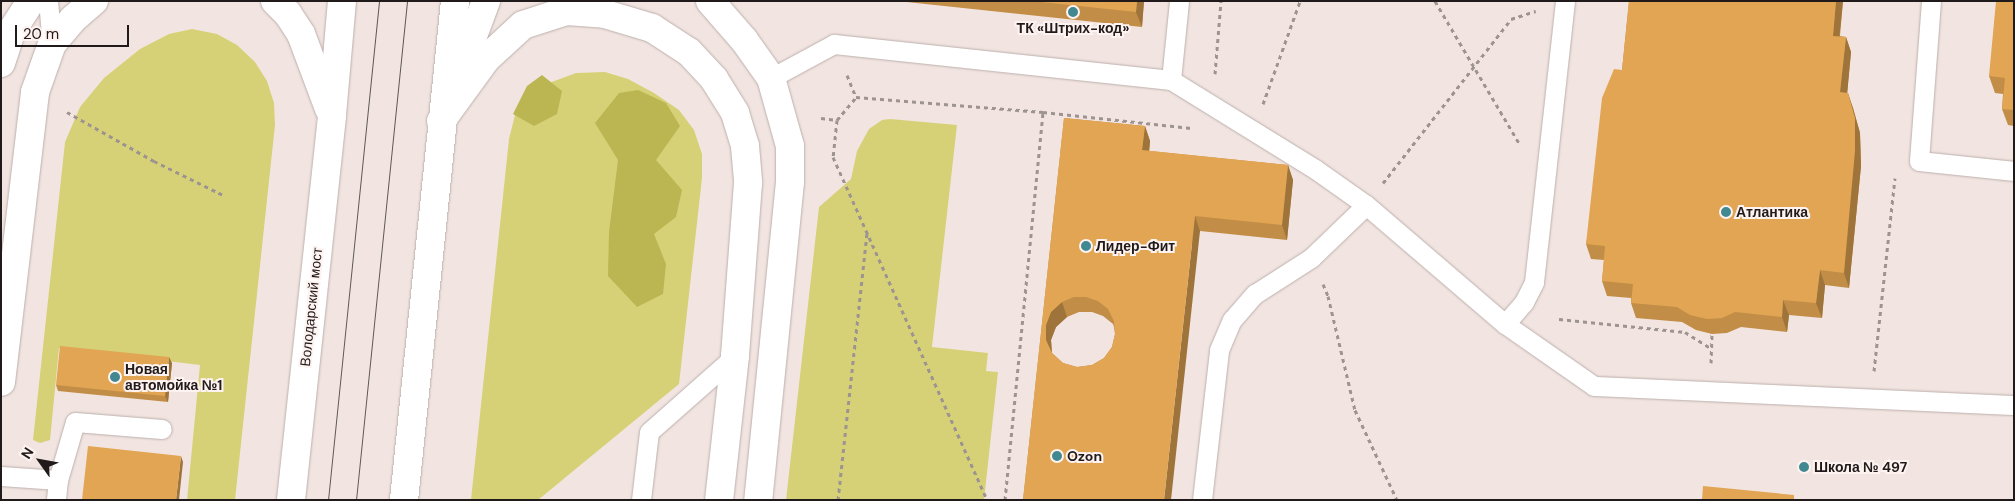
<!DOCTYPE html>
<meta charset="utf-8">
<style>
body{margin:0}
#map{position:relative;width:2015px;height:501px;overflow:hidden;background:#f2e5e1;font-family:"DM Sans",sans-serif}
div>[style]{position:absolute}
.green>*{inset:0;background:#d6d177}
.forest>*{inset:0;background:#bbb652}
.path>*{height:3px;margin-top:-1.5px;transform-origin:0;background:repeating-linear-gradient(90deg,#9d9390 0 4px,transparent 0 8px)}
.roads{filter:drop-shadow(0 0 1px #bcafac) drop-shadow(0 0 1px #bcafac)}
.service>*{height:19px;margin:-9.5px;padding:0 9.5px;transform-origin:9.5px;border-radius:9.5px;background:#fff}
.minor>*{height:28px;margin:-14px;padding:0 14px;transform-origin:14px;border-radius:14px;background:#fff}
.primary>*{height:28px;margin:-14px;padding:0 14px;transform-origin:14px;border-radius:14px;background:#fff}
.tram>*{height:1px;margin:-0.5px;padding:0 0.5px;transform-origin:0.5px;border-radius:0.5px;background:#5f5856}
.wall>*{inset:0;background:#c28e47}
.shaded-wall>*{inset:0;background:#9e743a}
.building>*{inset:0;background:#e1a553}
.dots>*{width:14px;height:14px;translate:-50% -50%;box-sizing:border-box;border:2px solid #fef3f0;border-radius:50%}
span{translate:-50% -50%;white-space:nowrap;text-align:center;line-height:1.15;-webkit-text-stroke:4px #fef3f0;paint-order:stroke}
.poi-label{font-size:14px;color:#201b1a;font-weight:700}
.left{translate:0 -50%;text-align:left}
.street-label{font-size:14px;color:#201b1a}
.frame{position:absolute;inset:0;border:2px solid #201b1a;pointer-events:none}
.north{position:absolute;left:15px;top:436px;width:50px;height:50px;-webkit-text-stroke:4px #fef3f0;paint-order:stroke;rotate:302deg;font-size:14px;font-weight:700;line-height:20px;text-align:center;color:#201b1a}
.north::after{content:'';display:block;margin:auto;width:18px;height:22px;background:#201b1a;clip-path:polygon(50% 0,100% 100%,50% 72%,0 100%)}
.scale{position:absolute;left:15px;top:25px;width:114px;height:22px;box-sizing:border-box;border:2px solid #201b1a;border-top:0;padding-left:6px;font-size:15px;line-height:18px;white-space:nowrap;color:#201b1a;-webkit-text-stroke:4px #fef3f0;paint-order:stroke}
</style>
<div id="map">
<div class="green">
<div style="clip-path:polygon(192px 29px,217px 34px,237px 45px,255px 62px,267px 81px,274px 103px,275px 125px,235px 500px,187px 500px,200px 365px,59px 348px,50px 440px,40px 443px,33px 440px,65px 142px,80px 107px,104px 78px,140px 49px,169px 34px)"></div>
<div style="clip-path:polygon(605px 72px,628px 79px,654px 93px,679px 110px,694px 130px,702px 154px,702px 178px,679px 384px,538px 500px,471px 500px,509px 139px,515px 115px,529px 96px,549px 83px,576px 73px)"></div>
<div style="clip-path:polygon(890px 119px,957px 125px,932px 347px,988px 353px,986px 371px,998px 372px,984px 500px,786px 500px,819px 207px,851px 179px,857px 151px,869px 129px,882px 120px)"></div>
</div>
<div class="forest">
<div style="clip-path:polygon(542px 75px,562px 91px,557px 114px,534px 126px,513px 114px,527px 86px)"></div>
<div style="clip-path:polygon(638px 90px,666px 103px,680px 126px,656px 160px,682px 190px,676px 217px,654px 234px,666px 264px,663px 294px,637px 307px,608px 276px,609px 232px,618px 160px,595px 123px,619px 93px)"></div>
</div>
<div class="path">
<div style="left:1435px;top:1px;width:165px;rotate:59.4deg"></div>
<div style="left:1215px;top:74px;width:73px;rotate:-85.3deg"></div>
<div style="left:847px;top:75px;width:24px;rotate:68deg"></div>
<div style="left:1263px;top:104px;width:109px;rotate:-70.2deg"></div>
<div style="left:67px;top:112px;width:100px;rotate:29.4deg"></div>
<div style="left:154px;top:161px;width:79px;rotate:26.2deg"></div>
<div style="left:821px;top:118px;width:16px;rotate:7deg"></div>
<div style="left:837px;top:120px;width:30px;rotate:-50deg"></div>
<div style="left:856px;top:97px;width:188px;rotate:4.6deg"></div>
<div style="left:1043px;top:112px;width:149px;rotate:6.2deg"></div>
<div style="left:837px;top:120px;width:37px;rotate:96deg"></div>
<div style="left:833px;top:157px;width:376px;rotate:65.8deg"></div>
<div style="left:1383px;top:183px;width:208px;rotate:-52deg"></div>
<div style="left:1511px;top:19px;width:26px;rotate:-18deg"></div>
<div style="left:1323px;top:284px;width:13px;rotate:67deg"></div>
<div style="left:1328px;top:296px;width:117px;rotate:76.7deg"></div>
<div style="left:1355px;top:410px;width:99px;rotate:65deg"></div>
<div style="left:1559px;top:319px;width:127px;rotate:5.9deg"></div>
<div style="left:1685px;top:332px;width:31px;rotate:32deg"></div>
<div style="left:1711px;top:363px;width:29px;rotate:-88deg"></div>
<div style="left:1874px;top:371px;width:194px;rotate:-83.8deg"></div>
<div style="left:838px;top:500px;width:268px;rotate:-83.8deg"></div>
<div style="left:1005px;top:500px;width:390px;rotate:-84.4deg"></div>
</div>
<div class="roads">
<div class="service">
<div style="left:48px;top:1px;width:43px;rotate:84.7deg"></div>
<div style="left:1931px;top:1px;width:160px;rotate:94.3deg"></div>
<div style="left:1919px;top:161px;width:96px;rotate:6deg"></div>
<div style="left:771px;top:78px;width:72px;rotate:-28.4deg"></div>
<div style="left:834px;top:44px;width:339px;rotate:6.1deg"></div>
<div style="left:1171px;top:80px;width:169px;rotate:31.7deg"></div>
<div style="left:1315px;top:169px;width:62px;rotate:35.2deg"></div>
<div style="left:1366px;top:205px;width:183px;rotate:40.6deg"></div>
<div style="left:1505px;top:324px;width:108px;rotate:34.9deg"></div>
<div style="left:1594px;top:386px;width:420px;rotate:2.6deg"></div>
<div style="left:1171px;top:80px;width:79px;rotate:-84.2deg"></div>
<div style="left:1505px;top:324px;width:29px;rotate:-49deg"></div>
<div style="left:1524px;top:302px;width:22px;rotate:-63deg"></div>
<div style="left:1534px;top:282px;width:283px;rotate:-83.7deg"></div>
<div style="left:1px;top:476px;width:57px;rotate:4deg"></div>
<div style="left:58px;top:480px;width:20px;rotate:96deg"></div>
<div style="left:58px;top:480px;width:60px;rotate:-73.7deg"></div>
<div style="left:75px;top:422px;width:87px;rotate:4.6deg"></div>
<div style="left:641px;top:500px;width:68px;rotate:-83.3deg"></div>
<div style="left:649px;top:432px;width:115px;rotate:-41.5deg"></div>
<div style="left:1202px;top:500px;width:151px;rotate:-83.5deg"></div>
<div style="left:1219px;top:350px;width:33px;rotate:-67deg"></div>
<div style="left:1232px;top:320px;width:35px;rotate:-49deg"></div>
<div style="left:1255px;top:294px;width:67px;rotate:-32.7deg"></div>
<div style="left:1311px;top:258px;width:76px;rotate:-43.9deg"></div>
</div>
<div class="minor">
<div style="left:449px;top:101px;width:107px;rotate:-69.7deg"></div>
</div>
<div class="primary">
<div style="left:275px;top:1px;width:18px;rotate:45deg"></div>
<div style="left:288px;top:14px;width:24px;rotate:57deg"></div>
<div style="left:301px;top:34px;width:80px;rotate:69.5deg"></div>
<div style="left:710px;top:1px;width:52px;rotate:48.9deg"></div>
<div style="left:744px;top:40px;width:47px;rotate:54.6deg"></div>
<div style="left:771px;top:78px;width:71px;rotate:74.4deg"></div>
<div style="left:790px;top:146px;width:36px;rotate:90deg"></div>
<div style="left:790px;top:182px;width:320px;rotate:95.7deg"></div>
<div style="left:1px;top:63px;width:33px;rotate:-72deg"></div>
<div style="left:11px;top:32px;width:37px;rotate:-57deg"></div>
<div style="left:441px;top:121px;width:77px;rotate:-54deg"></div>
<div style="left:486px;top:59px;width:50px;rotate:-42.6deg"></div>
<div style="left:523px;top:25px;width:45px;rotate:-18deg"></div>
<div style="left:566px;top:11px;width:39px;rotate:4deg"></div>
<div style="left:605px;top:14px;width:49px;rotate:16.6deg"></div>
<div style="left:652px;top:28px;width:44px;rotate:33deg"></div>
<div style="left:689px;top:52px;width:37px;rotate:47deg"></div>
<div style="left:714px;top:79px;width:40px;rotate:58deg"></div>
<div style="left:735px;top:113px;width:34px;rotate:73deg"></div>
<div style="left:745px;top:146px;width:37px;rotate:85deg"></div>
<div style="left:748px;top:183px;width:173px;rotate:94.3deg"></div>
<div style="left:735px;top:356px;width:145px;rotate:96.3deg"></div>
<div style="left:1px;top:382px;width:292px;rotate:-83.3deg"></div>
<div style="left:35px;top:92px;width:51px;rotate:-70.5deg"></div>
<div style="left:52px;top:44px;width:33px;rotate:-50deg"></div>
<div style="left:73px;top:19px;width:28px;rotate:-41deg"></div>
<div style="left:291px;top:500px;width:387px;rotate:-83.9deg"></div>
<div style="left:332px;top:115px;width:114px;rotate:-85deg"></div>
<div style="left:404px;top:500px;width:502px;rotate:-84.16deg"></div>
</div>
</div>
<div class="tram">
<div style="left:328px;top:500px;width:502px;rotate:-84.16deg"></div>
<div style="left:356px;top:500px;width:502px;rotate:-84.16deg"></div>
</div>
<div class="wall">
<div style="clip-path:polygon(897px 1px,1144px 1px,1142px 27px)"></div>
<div style="clip-path:polygon(1629px 1px,1843px 1px,1840px 36px,1846px 37px,1851px 52px,1847px 93px,1853px 108px,1860px 133px,1861px 166px,1849px 288px,1825px 285px,1822px 318px,1789px 315px,1787px 332px,1741px 327px,1727px 333px,1712px 334px,1696px 330px,1682px 322px,1636px 318px,1631px 303px,1631px 298px,1607px 296px,1602px 281px,1604px 260px,1591px 259px,1586px 244px,1622px 70px)"></div>
<div style="clip-path:polygon(2014px 1px,2014px 126px,2008px 125px,2002px 109px,2003px 94px,1995px 93px,1989px 76px)"></div>
<div style="clip-path:polygon(evenodd,1064px 118px,1145px 126px,1150px 141px,1149px 151px,1288px 165px,1293px 180px,1287px 240px,1200px 231px,1023px 500px,1064px 118px,1079px 312px,1092px 312px,1103px 316px,1113px 324px,1114px 327px,1115px 334px,1112px 347px,1104px 358px,1092px 365px,1077px 367px,1063px 363px,1052px 353px,1051px 340px,1056px 327px,1067px 317px,1079px 312px)"></div>
<div style="clip-path:polygon(172px 363px,168px 402px,58px 391px,56px 385px)"></div>
</div>
<div class="shaded-wall">
<div style="clip-path:polygon(1137px 1px,1144px 1px,1142px 27px,1136px 12px)"></div>
<div style="clip-path:polygon(1836px 1px,1843px 1px,1838px 50px,1833px 36px)"></div>
<div style="clip-path:polygon(1846px 37px,1851px 52px,1846px 107px,1840px 92px)"></div>
<div style="clip-path:polygon(1848px 93px,1853px 108px,1860px 133px,1861px 166px,1849px 288px,1844px 273px)"></div>
<div style="clip-path:polygon(1145px 126px,1150px 141px,1148px 165px,1142px 150px)"></div>
<div style="clip-path:polygon(1288px 165px,1293px 180px,1287px 240px,1282px 225px)"></div>
<div style="clip-path:polygon(1195px 216px,1200px 231px,1171px 500px,1164px 500px)"></div>
<div style="clip-path:polygon(1820px 270px,1825px 285px,1822px 318px,1816px 303px)"></div>
<div style="clip-path:polygon(1783px 300px,1789px 315px,1787px 332px,1782px 317px)"></div>
<div style="clip-path:polygon(1062px 302px,1067px 317px,1056px 327px,1051px 340px,1052px 355px,1046px 340px,1046px 325px,1051px 312px)"></div>
<div style="clip-path:polygon(169px 357px,172px 363px,168px 402px,165px 396px)"></div>
<div style="clip-path:polygon(181px 456px,183px 462px,179px 500px,176px 500px)"></div>
</div>
<div class="building">
<div style="clip-path:polygon(1032px 1px,1137px 1px,1136px 12px)"></div>
<div style="clip-path:polygon(1629px 1px,1836px 1px,1833px 36px,1846px 37px,1840px 92px,1848px 93px,1855px 118px,1855px 151px,1844px 273px,1820px 270px,1816px 303px,1783px 300px,1782px 317px,1735px 312px,1722px 318px,1707px 319px,1690px 315px,1677px 307px,1631px 303px,1633px 284px,1602px 281px,1605px 246px,1586px 244px,1602px 98px,1614px 69px,1622px 70px)"></div>
<div style="clip-path:polygon(1996px 1px,2014px 1px,2014px 110px,2002px 109px,2005px 78px,1989px 76px)"></div>
<div style="clip-path:polygon(evenodd,1064px 118px,1145px 126px,1142px 150px,1288px 165px,1282px 225px,1195px 216px,1164px 500px,1023px 500px,1064px 118px,1074px 297px,1086px 297px,1098px 301px,1108px 309px,1114px 321px,1115px 334px,1112px 347px,1104px 358px,1092px 365px,1077px 367px,1063px 363px,1052px 353px,1046px 340px,1046px 325px,1051px 312px,1062px 302px,1074px 297px)"></div>
<div style="clip-path:polygon(60px 346px,169px 357px,165px 396px,56px 385px)"></div>
<div style="clip-path:polygon(88px 446px,181px 456px,176px 500px,82px 500px)"></div>
<div style="clip-path:polygon(1703px 486px,1794px 495px,1794px 500px,1702px 500px)"></div>
</div>
<div class="dots">
<div style="left:1073px;top:12px;background:#418891"></div>
<div style="left:1726px;top:212px;background:#418891"></div>
<div style="left:1086px;top:246px;background:#418891"></div>
<div style="left:115px;top:377px;background:#418891"></div>
<div style="left:1057px;top:456px;background:#418891"></div>
<div style="left:1804px;top:467px;background:#418891"></div>
</div>
<div class="poi-label">
<span style="left:1073px;top:28px">ТК «Штрих-код»</span>
<span class="left" style="left:1736px;top:212px">Атлантика</span>
<span class="left" style="left:1096px;top:246px">Лидер-Фит</span>
<span class="left" style="left:125px;top:377px">Новая<br>автомойка №1</span>
<span class="left" style="left:1067px;top:456px">Ozon</span>
<span class="left" style="left:1814px;top:467px">Школа № 497</span>
</div>
<div class="street-label">
<span style="left:311px;top:307px;rotate:-84deg">Володарский мост</span>
</div>
<div class="frame"></div>
<div class="north">N</div>
<div class="scale">20 m</div>
</div>
